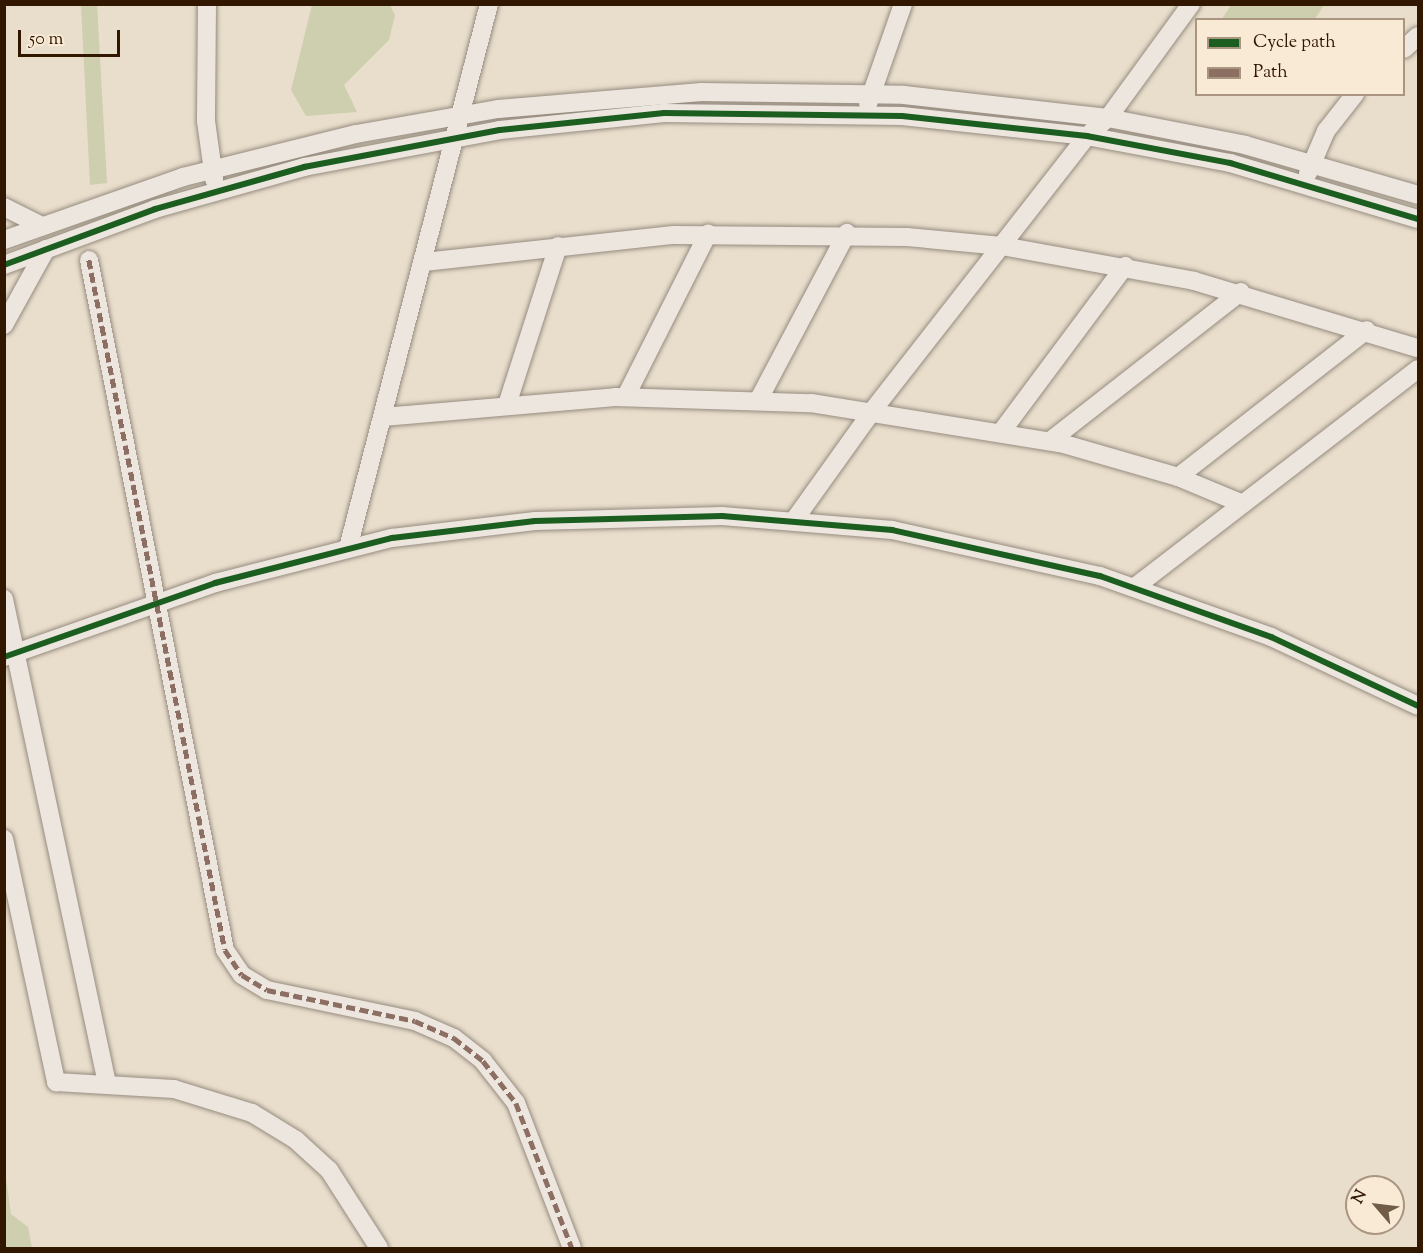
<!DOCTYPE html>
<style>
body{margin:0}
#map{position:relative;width:1423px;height:1253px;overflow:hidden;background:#e9ddcc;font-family:"Sorts Mill Goudy",serif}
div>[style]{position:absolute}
.green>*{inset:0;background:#cecfae}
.roads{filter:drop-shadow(0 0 2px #968c7f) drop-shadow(0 0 2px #968c7f)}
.minor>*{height:18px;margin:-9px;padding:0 9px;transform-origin:9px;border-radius:9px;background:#ece6de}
.quiet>*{height:4.5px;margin-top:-2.25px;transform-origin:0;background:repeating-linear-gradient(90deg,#8d6e63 0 9px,transparent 0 13.5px)}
.cycleway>*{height:6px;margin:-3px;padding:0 3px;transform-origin:3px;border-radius:3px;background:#1b5e20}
span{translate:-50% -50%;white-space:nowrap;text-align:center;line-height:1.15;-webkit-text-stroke:6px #f9ead5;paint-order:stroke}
.frame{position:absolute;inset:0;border:6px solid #311600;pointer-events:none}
.legend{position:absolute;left:1195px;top:18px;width:210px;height:78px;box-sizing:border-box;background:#f9ead5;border:2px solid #a99580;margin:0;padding:8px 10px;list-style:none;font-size:18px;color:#311600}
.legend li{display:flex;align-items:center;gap:12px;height:30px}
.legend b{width:30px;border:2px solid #a99580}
.north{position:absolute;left:1345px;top:1175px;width:60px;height:60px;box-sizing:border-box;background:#f9ead5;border:2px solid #a99580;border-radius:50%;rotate:298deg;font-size:16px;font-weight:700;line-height:24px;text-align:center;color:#311600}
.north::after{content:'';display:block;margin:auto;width:21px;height:27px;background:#715c47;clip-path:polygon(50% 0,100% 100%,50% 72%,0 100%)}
.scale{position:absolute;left:18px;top:30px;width:102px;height:27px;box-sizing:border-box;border:3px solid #311600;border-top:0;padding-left:8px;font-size:18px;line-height:21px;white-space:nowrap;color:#311600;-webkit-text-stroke:4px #f9ead5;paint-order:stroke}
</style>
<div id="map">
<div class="green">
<div style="clip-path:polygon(81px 5px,97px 5px,107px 183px,90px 185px)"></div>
<div style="clip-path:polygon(312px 5px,390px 5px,395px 15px,389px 40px,344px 85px,357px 112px,306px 116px,291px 90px)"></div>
<div style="clip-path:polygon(1231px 5px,1231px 4px,1324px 5px,1315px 19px,1222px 19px)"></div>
<div style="clip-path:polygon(4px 1164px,11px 1214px,28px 1227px,32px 1248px,5px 1248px)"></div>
</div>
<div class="roads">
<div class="minor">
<div style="left:207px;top:4px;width:117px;rotate:90.5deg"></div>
<div style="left:206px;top:121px;width:59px;rotate:82.1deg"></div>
<div style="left:1404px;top:49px;width:19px;rotate:-43deg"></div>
<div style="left:868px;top:104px;width:106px;rotate:-70.7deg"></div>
<div style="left:1308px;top:173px;width:46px;rotate:-66.8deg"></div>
<div style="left:1326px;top:131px;width:47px;rotate:-51.9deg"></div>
<div style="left:4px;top:207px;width:42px;rotate:26.6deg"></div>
<div style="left:4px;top:240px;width:190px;rotate:-19.4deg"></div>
<div style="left:183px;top:177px;width:178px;rotate:-14deg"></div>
<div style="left:356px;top:134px;width:144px;rotate:-10deg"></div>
<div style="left:498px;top:109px;width:204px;rotate:-4.8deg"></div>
<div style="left:701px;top:92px;width:203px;rotate:0.8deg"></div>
<div style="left:904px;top:95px;width:205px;rotate:6.4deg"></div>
<div style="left:1108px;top:118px;width:140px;rotate:11.1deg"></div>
<div style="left:1245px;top:145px;width:180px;rotate:16.1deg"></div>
<div style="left:89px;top:260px;width:703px;rotate:78.85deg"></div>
<div style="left:225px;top:950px;width:30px;rotate:56deg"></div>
<div style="left:242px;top:975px;width:29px;rotate:31deg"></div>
<div style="left:267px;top:990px;width:151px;rotate:11.8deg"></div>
<div style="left:415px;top:1021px;width:43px;rotate:23.6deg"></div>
<div style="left:454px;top:1038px;width:37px;rotate:38deg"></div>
<div style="left:483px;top:1061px;width:53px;rotate:51.8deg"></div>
<div style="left:516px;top:1103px;width:155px;rotate:68.9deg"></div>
<div style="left:424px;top:262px;width:251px;rotate:-6.2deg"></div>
<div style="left:674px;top:235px;width:233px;rotate:0.5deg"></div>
<div style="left:907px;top:237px;width:95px;rotate:5.4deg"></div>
<div style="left:1002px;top:246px;width:195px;rotate:10.3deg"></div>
<div style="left:1194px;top:281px;width:234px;rotate:16.7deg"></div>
<div style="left:4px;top:265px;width:161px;rotate:-20.3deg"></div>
<div style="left:155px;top:209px;width:155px;rotate:-15.7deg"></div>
<div style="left:304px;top:167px;width:199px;rotate:-10.7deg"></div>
<div style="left:500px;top:130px;width:165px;rotate:-5.9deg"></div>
<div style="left:664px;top:113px;width:238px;rotate:0.7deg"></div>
<div style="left:902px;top:116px;width:186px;rotate:6.2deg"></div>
<div style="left:1087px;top:136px;width:146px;rotate:10.7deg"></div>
<div style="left:1230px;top:163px;width:196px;rotate:16.6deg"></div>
<div style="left:4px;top:325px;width:87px;rotate:-61.1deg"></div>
<div style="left:626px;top:396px;width:182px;rotate:-63.2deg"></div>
<div style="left:759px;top:399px;width:188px;rotate:-62.1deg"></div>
<div style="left:507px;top:405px;width:167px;rotate:-72.2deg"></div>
<div style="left:383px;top:417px;width:233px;rotate:-4.9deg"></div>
<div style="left:615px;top:397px;width:196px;rotate:1.8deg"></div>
<div style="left:811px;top:403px;width:256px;rotate:9.2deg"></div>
<div style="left:1064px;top:444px;width:119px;rotate:16.1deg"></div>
<div style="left:1178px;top:477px;width:70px;rotate:22.6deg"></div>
<div style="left:1002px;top:431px;width:206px;rotate:-53.3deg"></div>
<div style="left:1050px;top:441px;width:242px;rotate:-38deg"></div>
<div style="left:1178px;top:477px;width:239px;rotate:-37.9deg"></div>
<div style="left:795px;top:519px;width:134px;rotate:-54.4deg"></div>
<div style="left:873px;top:410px;width:348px;rotate:-52deg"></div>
<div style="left:1087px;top:136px;width:28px;rotate:-41deg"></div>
<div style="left:1108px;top:118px;width:141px;rotate:-53.9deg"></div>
<div style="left:348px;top:548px;width:562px;rotate:-75.47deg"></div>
<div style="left:1135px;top:587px;width:357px;rotate:-37.6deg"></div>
<div style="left:4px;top:599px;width:495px;rotate:78deg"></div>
<div style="left:4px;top:657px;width:224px;rotate:-19.3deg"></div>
<div style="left:215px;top:583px;width:183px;rotate:-14.3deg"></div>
<div style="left:392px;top:538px;width:144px;rotate:-6.8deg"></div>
<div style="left:535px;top:521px;width:187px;rotate:-1.5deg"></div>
<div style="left:722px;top:516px;width:171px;rotate:4.7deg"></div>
<div style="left:892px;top:530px;width:213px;rotate:12.5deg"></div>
<div style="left:1100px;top:576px;width:182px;rotate:19.6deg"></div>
<div style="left:1271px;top:637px;width:162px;rotate:25.1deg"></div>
<div style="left:4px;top:839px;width:249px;rotate:77.9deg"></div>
<div style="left:56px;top:1082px;width:118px;rotate:3.4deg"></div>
<div style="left:174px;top:1089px;width:82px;rotate:17.1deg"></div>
<div style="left:252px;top:1113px;width:52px;rotate:31.5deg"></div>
<div style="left:296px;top:1140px;width:45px;rotate:42.3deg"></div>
<div style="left:329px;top:1170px;width:93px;rotate:57.3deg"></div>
</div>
</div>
<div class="quiet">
<div style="left:89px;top:260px;width:703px;rotate:78.85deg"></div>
<div style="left:225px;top:950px;width:30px;rotate:56deg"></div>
<div style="left:242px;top:975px;width:29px;rotate:31deg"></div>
<div style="left:267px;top:990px;width:151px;rotate:11.8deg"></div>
<div style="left:415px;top:1021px;width:43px;rotate:23.6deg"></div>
<div style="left:454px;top:1038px;width:37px;rotate:38deg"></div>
<div style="left:483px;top:1061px;width:53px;rotate:51.8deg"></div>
<div style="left:516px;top:1103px;width:155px;rotate:68.9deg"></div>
</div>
<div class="cycleway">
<div style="left:4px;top:265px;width:161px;rotate:-20.3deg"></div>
<div style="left:155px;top:209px;width:155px;rotate:-15.7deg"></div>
<div style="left:304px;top:167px;width:199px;rotate:-10.7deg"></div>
<div style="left:500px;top:130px;width:165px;rotate:-5.9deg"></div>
<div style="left:664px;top:113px;width:238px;rotate:0.7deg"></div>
<div style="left:902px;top:116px;width:186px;rotate:6.2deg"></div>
<div style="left:1087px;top:136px;width:146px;rotate:10.7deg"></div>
<div style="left:1230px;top:163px;width:196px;rotate:16.6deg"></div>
<div style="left:4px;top:657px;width:224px;rotate:-19.3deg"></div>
<div style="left:215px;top:583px;width:183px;rotate:-14.3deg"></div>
<div style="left:392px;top:538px;width:144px;rotate:-6.8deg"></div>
<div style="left:535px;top:521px;width:187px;rotate:-1.5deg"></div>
<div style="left:722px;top:516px;width:171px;rotate:4.7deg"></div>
<div style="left:892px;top:530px;width:213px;rotate:12.5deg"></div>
<div style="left:1100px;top:576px;width:182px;rotate:19.6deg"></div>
<div style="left:1271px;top:637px;width:162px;rotate:25.1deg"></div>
</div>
<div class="frame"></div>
<ul class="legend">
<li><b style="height:8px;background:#1b5e20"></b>Cycle path</li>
<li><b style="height:8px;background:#8d6e63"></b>Path</li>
</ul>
<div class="north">N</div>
<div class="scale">50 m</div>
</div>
